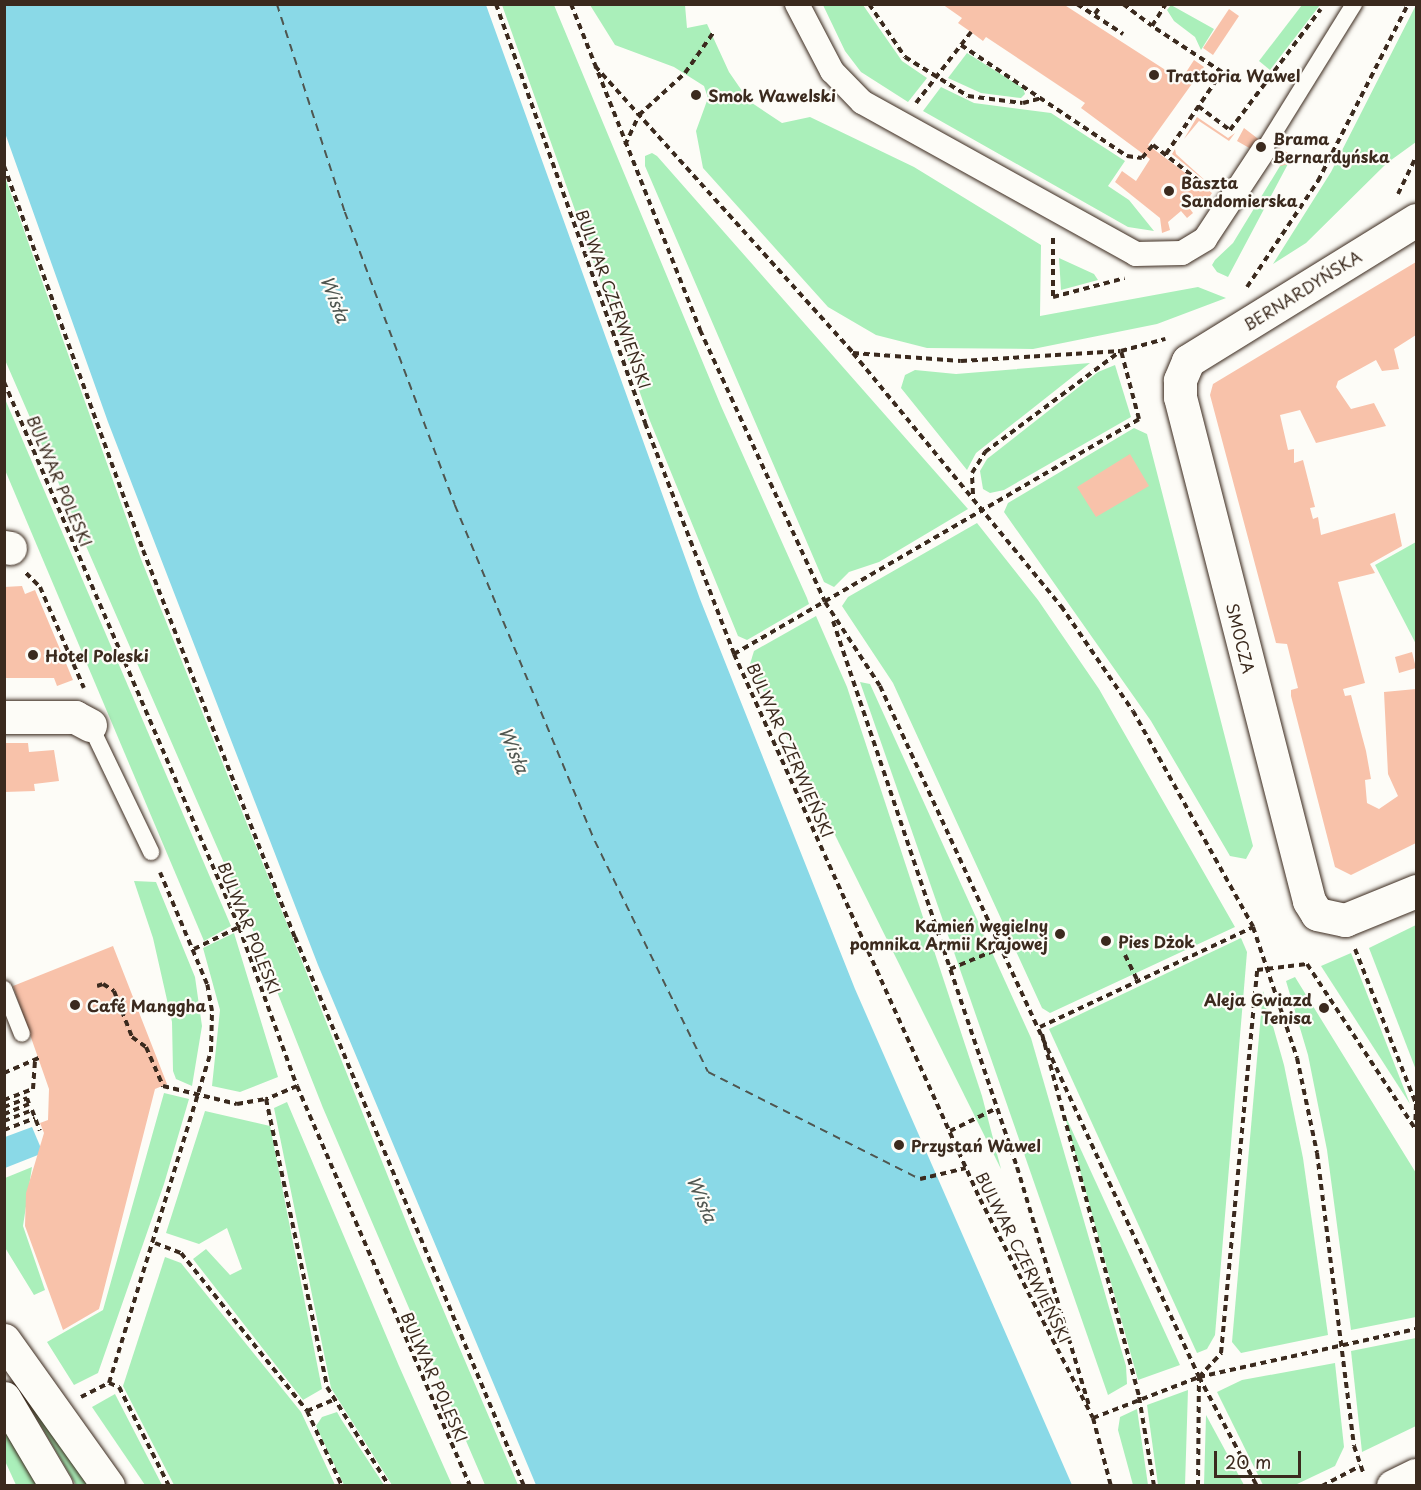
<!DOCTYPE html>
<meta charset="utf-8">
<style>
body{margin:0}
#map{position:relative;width:1421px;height:1490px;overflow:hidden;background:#fdfcf7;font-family:"Playpen Sans",sans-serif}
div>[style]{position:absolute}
.green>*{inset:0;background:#aaefba}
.water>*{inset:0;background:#8ad9e7}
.ferry>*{height:1.5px;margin-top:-0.75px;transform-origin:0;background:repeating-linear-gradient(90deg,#4f5650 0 8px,transparent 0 14px)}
.building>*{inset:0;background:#f8c2aa}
.path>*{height:4px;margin-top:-2px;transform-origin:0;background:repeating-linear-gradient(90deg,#3b2a1e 0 6px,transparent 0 10.5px)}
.roads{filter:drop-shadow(0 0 2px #3b2a1e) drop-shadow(0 0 2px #3b2a1e)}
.service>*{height:16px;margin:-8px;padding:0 8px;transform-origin:8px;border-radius:8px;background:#fdfcf7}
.pedestrian>*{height:24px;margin:-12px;padding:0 12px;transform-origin:12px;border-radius:12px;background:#fdfcf7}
.minor>*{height:33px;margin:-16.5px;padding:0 16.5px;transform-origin:16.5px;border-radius:16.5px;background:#fdfcf7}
.tertiary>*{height:33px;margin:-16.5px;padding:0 16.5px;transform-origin:16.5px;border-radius:16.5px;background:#fdfcf7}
.primary>*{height:33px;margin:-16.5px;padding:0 16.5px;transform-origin:16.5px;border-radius:16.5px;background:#fdfcf7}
.dots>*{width:16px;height:16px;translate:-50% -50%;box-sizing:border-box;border:3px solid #fdfcf7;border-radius:50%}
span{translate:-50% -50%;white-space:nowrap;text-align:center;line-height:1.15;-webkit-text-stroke:4.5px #fdfcf7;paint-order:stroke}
.poi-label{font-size:16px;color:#3b2a1e;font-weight:700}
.left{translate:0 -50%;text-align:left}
.right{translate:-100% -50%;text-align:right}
.street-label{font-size:16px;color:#3b2a1e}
.water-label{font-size:18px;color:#4f5650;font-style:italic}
.frame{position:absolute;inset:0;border:6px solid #3b2a1e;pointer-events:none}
.scale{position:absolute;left:1214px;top:1451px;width:87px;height:27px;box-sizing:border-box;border:3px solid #3b2a1e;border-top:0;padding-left:8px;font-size:18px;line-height:21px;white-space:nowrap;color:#3b2a1e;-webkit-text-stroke:4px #fdfcf7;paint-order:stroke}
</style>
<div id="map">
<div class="green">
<div style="clip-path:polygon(502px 5px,554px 5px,721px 406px,807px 598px,809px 604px,747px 640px,738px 636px,650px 421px)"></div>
<div style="clip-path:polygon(590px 5px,685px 5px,687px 28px,707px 24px,729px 72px,749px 101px,782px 123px,810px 117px,914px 167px,1041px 245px,1040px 316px,1198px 287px,1226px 298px,1157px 324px,1033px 349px,927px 348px,876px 335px,828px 307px,703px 168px,696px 131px,708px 98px,704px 86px,674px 67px,615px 45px)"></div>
<div style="clip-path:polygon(823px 5px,863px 5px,902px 61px,927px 78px,908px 102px,861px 72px,845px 51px)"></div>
<div style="clip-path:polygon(1171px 5px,1214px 29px,1201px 50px,1195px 37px,1174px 21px,1167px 10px)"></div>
<div style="clip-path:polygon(1302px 5px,1320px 5px,1270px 70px,1259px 61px)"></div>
<div style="clip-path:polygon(1416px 5px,1416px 142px,1387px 163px,1306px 243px,1273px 264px,1331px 172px)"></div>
<div style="clip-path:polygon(967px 53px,1023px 88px,1025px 94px,1021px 98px,981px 93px,948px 78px)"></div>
<div style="clip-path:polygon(941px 87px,974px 103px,1051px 113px,1125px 161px,1108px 186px,1129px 200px,1154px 231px,1128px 227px,923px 111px)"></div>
<div style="clip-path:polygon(652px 153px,657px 156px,968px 509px,879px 562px,849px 572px,834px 587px,824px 582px,645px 166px,645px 156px)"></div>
<div style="clip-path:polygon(1289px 162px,1228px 277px,1217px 272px,1212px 265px,1215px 260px,1233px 243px,1280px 166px)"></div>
<div style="clip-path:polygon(5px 177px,141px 559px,413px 1239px,518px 1485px,485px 1485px,323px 1108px,248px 918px,5px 360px)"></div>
<div style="clip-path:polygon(1059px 258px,1094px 274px,1098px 280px,1061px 290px)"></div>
<div style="clip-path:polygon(1090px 363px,976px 453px,967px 470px,901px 388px,905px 375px,915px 370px,956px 374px)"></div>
<div style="clip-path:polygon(1115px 365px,1131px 417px,1004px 490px,990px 493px,983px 489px,980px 471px,987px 459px,1098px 372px)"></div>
<div style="clip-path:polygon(5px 399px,231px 926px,204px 941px,5px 470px)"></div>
<div style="clip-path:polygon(1134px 428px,1147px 434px,1253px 846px,1246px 859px,1230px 856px,1151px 721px,1004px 512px,1008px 503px)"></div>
<div style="clip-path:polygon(977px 523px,1038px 600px,1099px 689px,1235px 927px,1050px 1013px,1042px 1008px,893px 683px,842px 606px,848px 597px)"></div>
<div style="clip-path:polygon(1416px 542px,1416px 644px,1375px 565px)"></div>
<div style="clip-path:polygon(816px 616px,847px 687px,982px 1096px,1001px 1169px,750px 664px,754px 651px)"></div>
<div style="clip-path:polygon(860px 682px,870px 684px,1031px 1038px,1126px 1366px,1127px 1384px,1108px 1395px)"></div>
<div style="clip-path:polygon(134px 881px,156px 882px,195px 977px,202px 1026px,192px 1086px,176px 1079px,173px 1071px,172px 1022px,153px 938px)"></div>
<div style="clip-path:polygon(1416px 925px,1416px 1070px,1369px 948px)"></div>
<div style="clip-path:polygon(234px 933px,278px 1077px,240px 1092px,212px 1086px,220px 1010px,203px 948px)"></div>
<div style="clip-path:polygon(1241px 938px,1247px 952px,1215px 1335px,1207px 1349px,1197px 1353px,1049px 1029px)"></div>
<div style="clip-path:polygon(1351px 953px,1410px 1104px,1321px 966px)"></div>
<div style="clip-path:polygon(1295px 977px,1416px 1173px,1416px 1317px,1351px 1330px,1327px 1150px,1308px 1055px,1286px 981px)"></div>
<div style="clip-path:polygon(1263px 991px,1284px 1065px,1303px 1158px,1328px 1335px,1241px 1353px,1232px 1342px)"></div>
<div style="clip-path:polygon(164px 1093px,189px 1099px,164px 1184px,98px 1373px,74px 1385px,47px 1342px,103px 1310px)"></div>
<div style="clip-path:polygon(287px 1102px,399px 1366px,452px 1485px,392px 1485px,331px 1388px,274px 1108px)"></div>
<div style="clip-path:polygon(205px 1111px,270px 1126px,322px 1389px,303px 1400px,193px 1259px,206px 1249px,230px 1275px,242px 1269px,227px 1228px,199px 1244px,166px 1233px)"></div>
<div style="clip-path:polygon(1064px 1113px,1180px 1365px,1138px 1380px)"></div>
<div style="clip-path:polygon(32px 1167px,23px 1226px,45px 1290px,34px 1295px,4px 1246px,5px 1178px)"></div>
<div style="clip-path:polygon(165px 1257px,181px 1263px,301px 1412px,335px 1485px,174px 1485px,123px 1386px)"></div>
<div style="clip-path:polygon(1416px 1338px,1416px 1426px,1362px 1452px,1351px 1351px)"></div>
<div style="clip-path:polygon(1335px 1363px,1344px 1447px,1335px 1466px,1295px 1485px,1263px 1485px,1217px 1392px,1242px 1380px)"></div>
<div style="clip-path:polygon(17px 1385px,90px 1485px,76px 1485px)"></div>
<div style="clip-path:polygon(1188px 1390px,1185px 1485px,1158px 1485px,1147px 1405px)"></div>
<div style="clip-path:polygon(115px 1394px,162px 1485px,145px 1485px,92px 1407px)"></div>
<div style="clip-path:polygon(1137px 1409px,1148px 1485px,1133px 1485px,1118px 1430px,1120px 1417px)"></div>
<div style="clip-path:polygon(337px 1412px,341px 1419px,384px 1485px,344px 1485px,316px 1426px,322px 1417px)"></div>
<div style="clip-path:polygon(1206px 1415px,1244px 1485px,1204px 1485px)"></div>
<div style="clip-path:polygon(4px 1429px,38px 1485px,16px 1485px,5px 1461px)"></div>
</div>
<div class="water">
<div style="clip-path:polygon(4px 5px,486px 5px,700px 599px,855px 989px,1072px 1485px,536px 1485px,318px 965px,108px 422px,5px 133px)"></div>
<div style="clip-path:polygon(32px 1127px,43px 1153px,5px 1168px,5px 1137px)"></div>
</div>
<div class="ferry">
<div style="left:277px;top:4px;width:219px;rotate:71.9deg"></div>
<div style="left:345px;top:212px;width:313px;rotate:69.4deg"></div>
<div style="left:455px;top:505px;width:364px;rotate:67.4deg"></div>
<div style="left:595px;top:841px;width:257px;rotate:63.9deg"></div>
<div style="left:708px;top:1072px;width:237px;rotate:26.8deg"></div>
</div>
<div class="building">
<div style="clip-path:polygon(942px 4px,1063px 4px,1181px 80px,1194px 60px,1204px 67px,1148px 145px,1212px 193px,1206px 202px,1196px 197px,1187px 205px,1193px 213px,1187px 218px,1181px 211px,1168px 222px,1170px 230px,1162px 233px,1160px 218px,1115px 182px,1122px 171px,1136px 181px,1150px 159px,1081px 108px,1085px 103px,986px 37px,983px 41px,971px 32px,958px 23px,962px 18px)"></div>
<div style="clip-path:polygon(1229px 9px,1239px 16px,1213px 55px,1203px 48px)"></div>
<div style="clip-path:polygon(1197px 117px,1228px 138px,1235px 133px,1229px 141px,1199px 121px,1184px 139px)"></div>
<div style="clip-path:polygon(1244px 128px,1274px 151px,1279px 148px,1288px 153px,1292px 163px,1281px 166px,1237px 141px)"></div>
<div style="clip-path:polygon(1175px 149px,1176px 154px,1209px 184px,1172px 154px)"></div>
<div style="clip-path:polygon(1416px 262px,1416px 335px,1394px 349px,1399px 369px,1382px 371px,1376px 360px,1338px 381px,1336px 387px,1351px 409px,1374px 403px,1386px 426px,1316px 443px,1300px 410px,1280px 415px,1288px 450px,1294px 449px,1294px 463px,1303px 460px,1315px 507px,1310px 508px,1313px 519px,1318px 517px,1321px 535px,1395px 513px,1402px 546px,1370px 564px,1375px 573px,1338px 582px,1365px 683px,1343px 689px,1345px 696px,1351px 695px,1366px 751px,1371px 779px,1365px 780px,1367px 803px,1379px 809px,1398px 796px,1388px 774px,1384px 692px,1416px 689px,1416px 843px,1351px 875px,1335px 867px,1291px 696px,1291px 690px,1298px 688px,1287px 644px,1276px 643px,1210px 395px,1213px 384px)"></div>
<div style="clip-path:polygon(1130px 454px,1149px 486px,1096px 517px,1077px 487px)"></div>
<div style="clip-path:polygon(22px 586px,25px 594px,35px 590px,73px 680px,57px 686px,54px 678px,4px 678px,4px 587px)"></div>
<div style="clip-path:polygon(1412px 652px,1416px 668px,1399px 673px,1395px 657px)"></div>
<div style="clip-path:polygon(4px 743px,28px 743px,29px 752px,54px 750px,59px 781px,34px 784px,35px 791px,4px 792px)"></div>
<div style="clip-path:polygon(113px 946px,167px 1084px,155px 1089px,99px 1309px,63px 1330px,25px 1226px,26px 1193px,44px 1133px,40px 1123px,48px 1120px,49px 1089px,13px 986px)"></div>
</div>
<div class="path">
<div style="left:496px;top:4px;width:445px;rotate:70.4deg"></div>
<div style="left:645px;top:423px;width:248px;rotate:68.9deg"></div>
<div style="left:734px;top:654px;width:598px;rotate:65.71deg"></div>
<div style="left:980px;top:1199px;width:246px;rotate:62.7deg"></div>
<div style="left:1093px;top:1418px;width:70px;rotate:75.2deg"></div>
<div style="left:571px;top:4px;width:351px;rotate:68.4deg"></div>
<div style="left:700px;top:330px;width:299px;rotate:65.3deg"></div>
<div style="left:825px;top:602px;width:100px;rotate:56.8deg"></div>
<div style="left:880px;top:686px;width:761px;rotate:65.22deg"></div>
<div style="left:1199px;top:1377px;width:123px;rotate:62deg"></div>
<div style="left:869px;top:4px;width:64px;rotate:55.8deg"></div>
<div style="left:905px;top:57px;width:74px;rotate:31.8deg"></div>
<div style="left:968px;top:96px;width:55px;rotate:7.3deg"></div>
<div style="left:1023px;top:103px;width:20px;rotate:-15deg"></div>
<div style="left:1077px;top:4px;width:55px;rotate:33.1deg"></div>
<div style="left:1123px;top:4px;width:36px;rotate:37deg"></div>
<div style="left:1095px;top:14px;width:12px;rotate:-55deg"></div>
<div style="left:961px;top:45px;width:200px;rotate:33.8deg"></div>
<div style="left:1127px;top:156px;width:15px;rotate:8deg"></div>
<div style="left:1142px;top:158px;width:17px;rotate:-50deg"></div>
<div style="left:1153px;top:145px;width:70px;rotate:38deg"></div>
<div style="left:595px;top:66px;width:386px;rotate:48deg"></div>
<div style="left:853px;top:353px;width:328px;rotate:50.6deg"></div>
<div style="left:1061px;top:606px;width:127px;rotate:55.6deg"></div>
<div style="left:1133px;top:711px;width:247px;rotate:60.9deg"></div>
<div style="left:1253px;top:927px;width:138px;rotate:71.4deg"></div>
<div style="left:1297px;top:1058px;width:97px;rotate:78.1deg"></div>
<div style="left:1317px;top:1153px;width:295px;rotate:82.8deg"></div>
<div style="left:1354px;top:1446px;width:31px;rotate:71deg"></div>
<div style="left:916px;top:103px;width:90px;rotate:-52.2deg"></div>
<div style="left:1198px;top:106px;width:40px;rotate:37deg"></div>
<div style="left:1230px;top:130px;width:151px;rotate:-53.1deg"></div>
<div style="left:625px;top:145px;width:33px;rotate:-65deg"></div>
<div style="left:639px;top:115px;width:62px;rotate:-42.4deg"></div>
<div style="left:685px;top:73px;width:49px;rotate:-55deg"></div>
<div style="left:1166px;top:154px;width:99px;rotate:-55.7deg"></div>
<div style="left:1222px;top:72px;width:84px;rotate:-146.7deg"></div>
<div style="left:1152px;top:26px;width:26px;rotate:-58deg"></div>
<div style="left:4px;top:166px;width:408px;rotate:70.1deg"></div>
<div style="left:143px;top:550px;width:416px;rotate:68.6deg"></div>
<div style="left:295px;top:937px;width:595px;rotate:67.36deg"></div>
<div style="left:1398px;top:194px;width:41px;rotate:-64.1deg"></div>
<div style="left:1053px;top:238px;width:59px;rotate:90deg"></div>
<div style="left:1053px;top:297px;width:74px;rotate:-14.8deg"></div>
<div style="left:1247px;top:287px;width:128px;rotate:-56.2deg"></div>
<div style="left:1318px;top:181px;width:199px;rotate:-63deg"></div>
<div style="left:853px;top:353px;width:108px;rotate:4.2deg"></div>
<div style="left:961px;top:361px;width:160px;rotate:-3.6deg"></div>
<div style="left:1121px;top:351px;width:46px;rotate:-15.3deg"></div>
<div style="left:4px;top:382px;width:594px;rotate:66.67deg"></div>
<div style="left:239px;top:927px;width:169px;rotate:70deg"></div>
<div style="left:297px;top:1086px;width:436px;rotate:66.6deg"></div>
<div style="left:973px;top:494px;width:21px;rotate:-93deg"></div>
<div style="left:972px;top:473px;width:25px;rotate:-58deg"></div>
<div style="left:985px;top:452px;width:166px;rotate:-36.7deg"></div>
<div style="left:26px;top:573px;width:20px;rotate:45deg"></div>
<div style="left:40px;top:587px;width:110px;rotate:66.5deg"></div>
<div style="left:833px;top:621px;width:576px;rotate:71.38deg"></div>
<div style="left:1017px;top:1167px;width:250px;rotate:73.2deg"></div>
<div style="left:734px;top:654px;width:468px;rotate:-30.1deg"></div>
<div style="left:1139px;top:419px;width:70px;rotate:-104.8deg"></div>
<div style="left:194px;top:949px;width:50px;rotate:-26.1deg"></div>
<div style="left:1355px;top:949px;width:167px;rotate:68.5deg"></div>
<div style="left:1416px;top:1104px;width:23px;rotate:92deg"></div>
<div style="left:1125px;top:955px;width:28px;rotate:64deg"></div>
<div style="left:950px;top:969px;width:57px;rotate:-22.5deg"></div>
<div style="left:97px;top:986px;width:6px;rotate:-18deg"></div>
<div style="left:103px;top:984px;width:13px;rotate:32deg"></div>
<div style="left:114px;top:991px;width:49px;rotate:68.6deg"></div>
<div style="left:132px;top:1037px;width:17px;rotate:36deg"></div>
<div style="left:146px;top:1047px;width:43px;rotate:66.4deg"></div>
<div style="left:163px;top:1086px;width:76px;rotate:13.7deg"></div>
<div style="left:237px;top:1104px;width:29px;rotate:-10deg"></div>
<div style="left:1040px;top:1027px;width:235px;rotate:-25.1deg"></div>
<div style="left:1042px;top:1034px;width:376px;rotate:75deg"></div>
<div style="left:1139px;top:1397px;width:90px;rotate:80.4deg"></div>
<div style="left:4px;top:1073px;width:40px;rotate:-23.4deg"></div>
<div style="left:297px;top:1086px;width:34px;rotate:157deg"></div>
<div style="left:266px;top:1099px;width:294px;rotate:78deg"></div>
<div style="left:327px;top:1387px;width:117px;rotate:57.9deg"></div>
<div style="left:4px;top:1100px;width:31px;rotate:-21deg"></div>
<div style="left:33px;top:1089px;width:28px;rotate:-86deg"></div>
<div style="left:4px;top:1107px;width:25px;rotate:-21deg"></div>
<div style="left:27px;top:1098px;width:6px;rotate:72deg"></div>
<div style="left:29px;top:1104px;width:27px;rotate:158deg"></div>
<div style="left:4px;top:1121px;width:30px;rotate:-21deg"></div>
<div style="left:32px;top:1110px;width:22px;rotate:69deg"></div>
<div style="left:4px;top:1130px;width:33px;rotate:-21deg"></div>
<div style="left:950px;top:1131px;width:52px;rotate:-26.1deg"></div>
<div style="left:920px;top:1179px;width:47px;rotate:-13.4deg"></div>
<div style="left:155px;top:1243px;width:28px;rotate:21deg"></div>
<div style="left:181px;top:1253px;width:202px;rotate:51.4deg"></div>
<div style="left:307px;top:1411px;width:83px;rotate:65deg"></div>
<div style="left:109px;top:1383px;width:11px;rotate:22deg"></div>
<div style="left:119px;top:1387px;width:111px;rotate:63.2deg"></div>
<div style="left:81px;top:1397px;width:31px;rotate:-27deg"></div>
<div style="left:109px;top:1383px;width:346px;rotate:-72.9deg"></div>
<div style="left:211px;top:1052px;width:41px;rotate:-88.6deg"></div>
<div style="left:212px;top:1011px;width:27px;rotate:-100deg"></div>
<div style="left:207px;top:984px;width:121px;rotate:-112.8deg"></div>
<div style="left:307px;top:1411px;width:28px;rotate:-23deg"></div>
<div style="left:1093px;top:1418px;width:114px;rotate:-21.1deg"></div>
<div style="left:1199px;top:1377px;width:222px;rotate:-12.5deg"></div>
<div style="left:1198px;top:1486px;width:109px;rotate:-89.5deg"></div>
<div style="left:1199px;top:1377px;width:33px;rotate:-47deg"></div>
<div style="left:1221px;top:1353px;width:385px;rotate:-84.6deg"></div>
<div style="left:1257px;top:970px;width:50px;rotate:-6.8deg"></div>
<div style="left:1307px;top:964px;width:199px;rotate:56.7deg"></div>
<div style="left:1322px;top:1486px;width:43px;rotate:-27.8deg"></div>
</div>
<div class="roads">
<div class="service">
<div style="left:1266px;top:146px;width:167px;rotate:-58.2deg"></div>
<div style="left:90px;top:725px;width:141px;rotate:64.3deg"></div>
<div style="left:4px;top:989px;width:48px;rotate:68.2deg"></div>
</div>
<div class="pedestrian">
<div style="left:797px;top:4px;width:76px;rotate:62.4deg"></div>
<div style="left:832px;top:71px;width:43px;rotate:45.9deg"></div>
<div style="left:862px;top:102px;width:313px;rotate:29deg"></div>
<div style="left:1136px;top:254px;width:46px;rotate:-1.2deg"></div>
<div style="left:1182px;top:253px;width:27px;rotate:-31deg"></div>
<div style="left:1205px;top:239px;width:105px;rotate:-56.6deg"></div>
</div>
<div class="minor">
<div style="left:1416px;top:220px;width:268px;rotate:148.3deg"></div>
<div style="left:1188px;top:361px;width:21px;rotate:113deg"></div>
<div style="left:1180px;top:380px;width:17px;rotate:90deg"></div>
<div style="left:1180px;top:397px;width:520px;rotate:75.64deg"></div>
<div style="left:1309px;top:901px;width:15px;rotate:58deg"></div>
<div style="left:1317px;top:914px;width:29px;rotate:12deg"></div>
<div style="left:1345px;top:920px;width:77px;rotate:-22.2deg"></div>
<div style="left:4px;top:547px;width:6px;rotate:9deg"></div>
<div style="left:4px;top:717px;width:71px"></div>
<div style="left:75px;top:717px;width:17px;rotate:28deg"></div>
</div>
<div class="tertiary">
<div style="left:1393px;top:1486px;width:25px;rotate:-26deg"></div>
</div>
<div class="primary">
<div style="left:4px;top:1340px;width:179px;rotate:54.5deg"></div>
<div style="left:4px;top:1398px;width:102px;rotate:59.4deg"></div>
</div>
</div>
<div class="dots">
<div style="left:1154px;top:75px;background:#3b2a1e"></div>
<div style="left:696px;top:95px;background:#3b2a1e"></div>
<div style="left:1261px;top:147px;background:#3b2a1e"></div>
<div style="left:1169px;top:191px;background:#3b2a1e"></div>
<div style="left:33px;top:655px;background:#3b2a1e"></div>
<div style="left:1060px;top:934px;background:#3b2a1e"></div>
<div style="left:1106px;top:941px;background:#3b2a1e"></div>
<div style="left:75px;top:1005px;background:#3b2a1e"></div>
<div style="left:1324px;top:1008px;background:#3b2a1e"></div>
<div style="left:899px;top:1145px;background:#3b2a1e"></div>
</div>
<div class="poi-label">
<span class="left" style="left:1166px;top:75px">Trattoria Wawel</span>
<span class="left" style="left:708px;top:95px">Smok Wawelski</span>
<span class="left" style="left:1273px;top:147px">Brama<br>Bernardyńska</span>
<span class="left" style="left:1181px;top:191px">Baszta<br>Sandomierska</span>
<span class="left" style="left:45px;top:655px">Hotel Poleski</span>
<span class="right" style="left:1048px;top:934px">Kamień węgielny<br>pomnika Armii Krajowej</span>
<span class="left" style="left:1118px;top:941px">Pies Dżok</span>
<span class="right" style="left:1312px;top:1008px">Aleja Gwiazd<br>Tenisa</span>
<span class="left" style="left:87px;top:1005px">Café Manggha</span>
<span class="left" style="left:911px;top:1145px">Przystań Wawel</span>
</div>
<div class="street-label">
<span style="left:1302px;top:290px;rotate:-32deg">BERNARDYŃSKA</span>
<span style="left:614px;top:299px;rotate:70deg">BULWAR CZERWIEŃSKI</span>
<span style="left:60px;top:481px;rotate:67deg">BULWAR POLESKI</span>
<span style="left:1241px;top:638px;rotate:76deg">SMOCZA</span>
<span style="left:791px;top:750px;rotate:66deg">BULWAR CZERWIEŃSKI</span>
<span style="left:250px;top:928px;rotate:68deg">BULWAR POLESKI</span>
<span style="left:1024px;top:1257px;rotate:63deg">BULWAR CZERWIEŃSKI</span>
<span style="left:435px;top:1377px;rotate:66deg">BULWAR POLESKI</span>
</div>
<div class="water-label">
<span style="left:335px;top:299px;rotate:69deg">Wisła</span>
<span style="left:514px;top:750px;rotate:67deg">Wisła</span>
<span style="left:702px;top:1199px;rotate:67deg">Wisła</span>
</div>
<div class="frame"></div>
<div class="scale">20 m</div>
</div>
